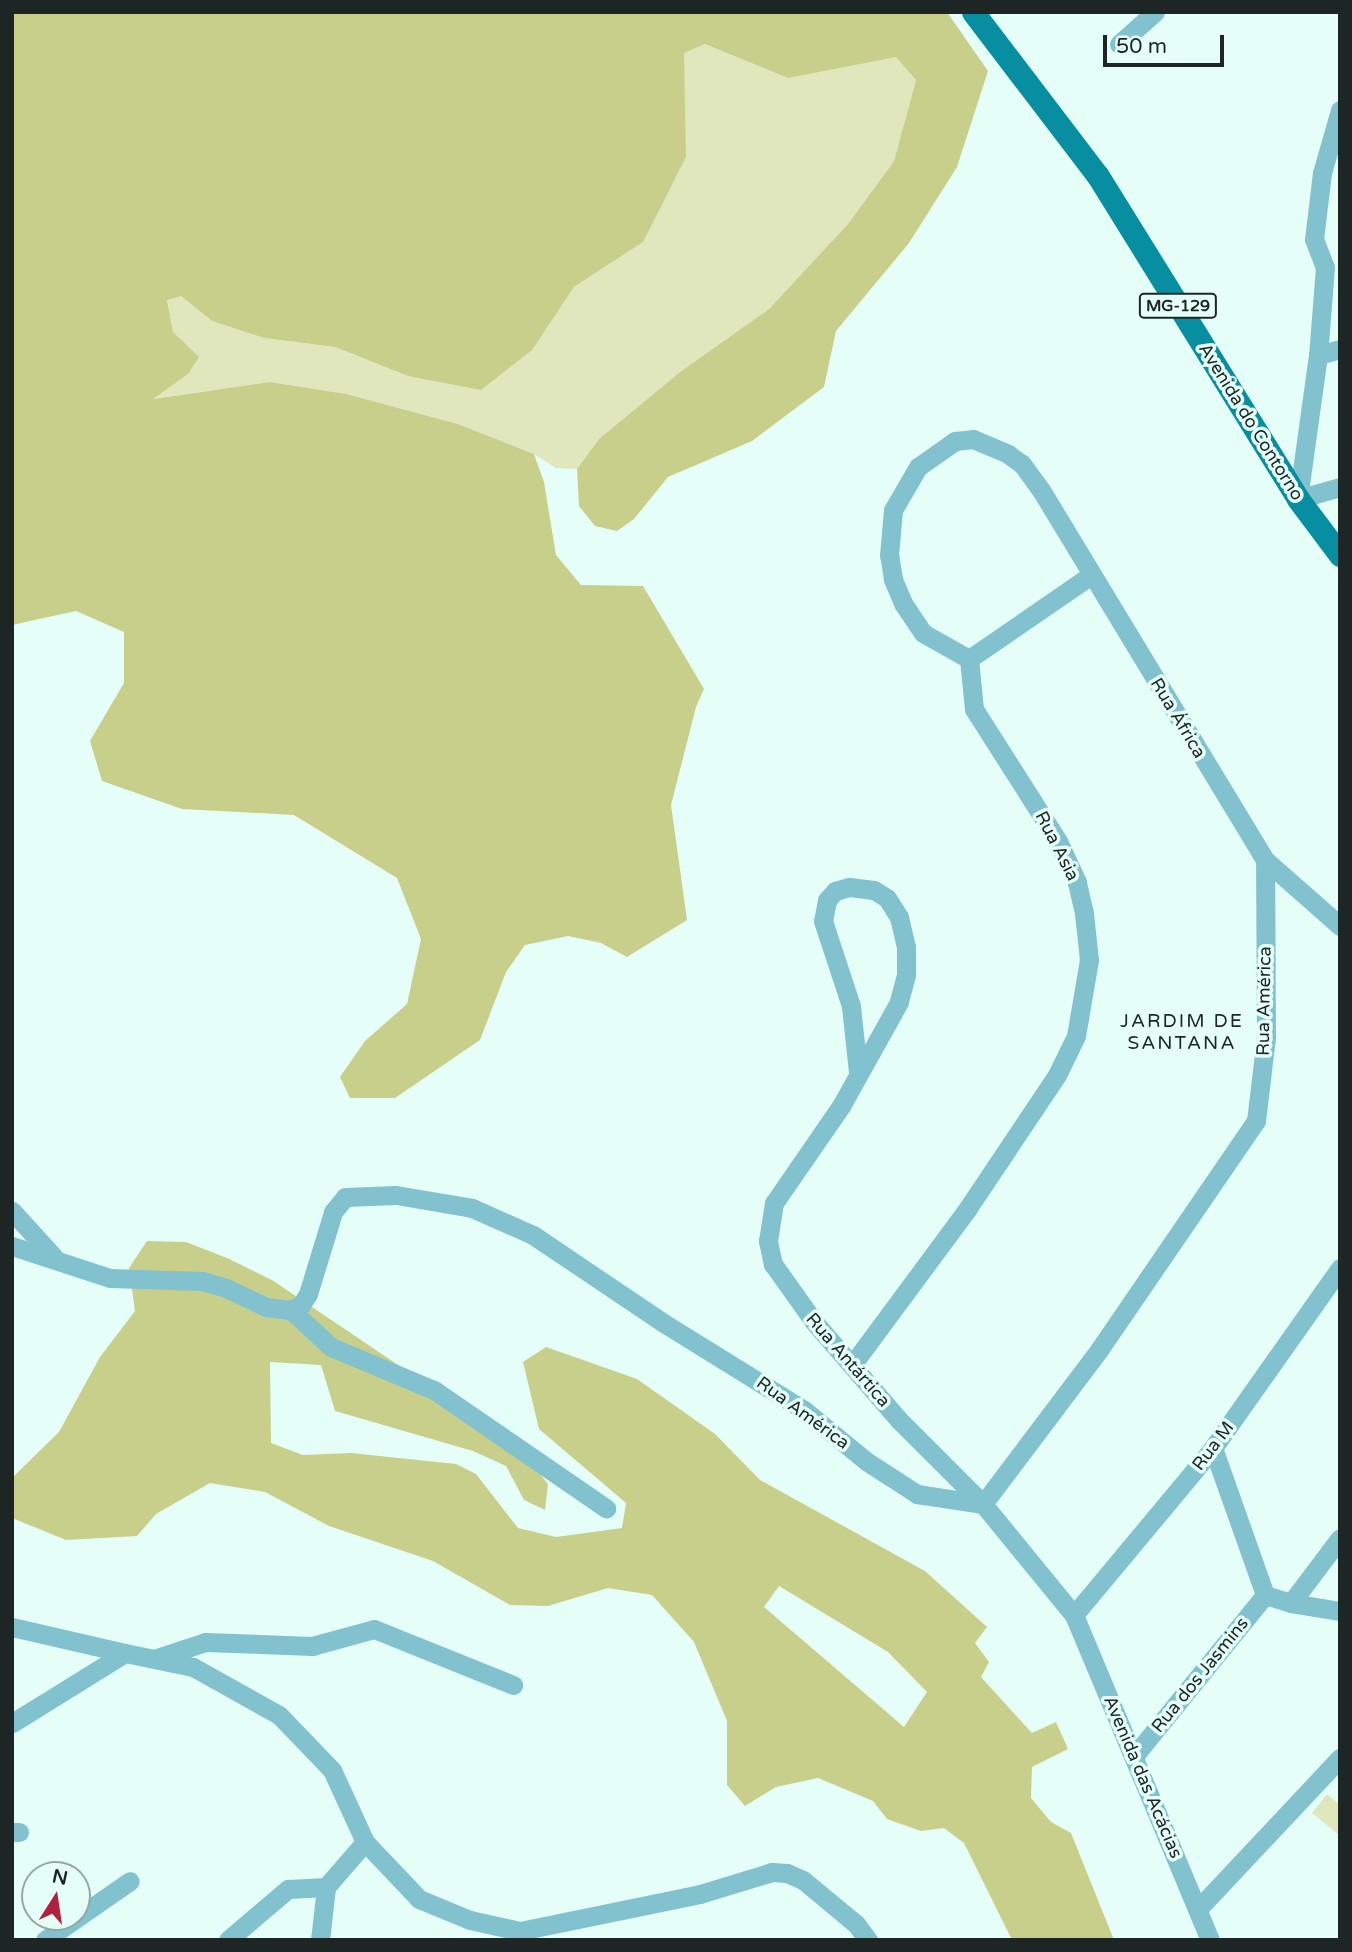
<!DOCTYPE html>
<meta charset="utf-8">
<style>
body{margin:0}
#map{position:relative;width:1352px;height:1952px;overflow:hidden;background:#e5fff8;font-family:"Varela Round",sans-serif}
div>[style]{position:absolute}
.green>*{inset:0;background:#e1e7bd}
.forest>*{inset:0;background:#c7cf8b}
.minor>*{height:19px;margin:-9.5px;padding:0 9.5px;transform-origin:9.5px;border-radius:9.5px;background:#82c2ce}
.major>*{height:23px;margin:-11.5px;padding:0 11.5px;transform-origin:11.5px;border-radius:11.5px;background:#078ea0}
span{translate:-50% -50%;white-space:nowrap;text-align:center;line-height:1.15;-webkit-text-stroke:7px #e5fff8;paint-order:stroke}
.shield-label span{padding:2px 5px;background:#e5fff8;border:2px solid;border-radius:5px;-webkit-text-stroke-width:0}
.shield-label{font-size:16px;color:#1d2624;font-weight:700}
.street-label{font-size:18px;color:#1d2624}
.neighbourhood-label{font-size:19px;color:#1d2624;letter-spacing:2px}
.frame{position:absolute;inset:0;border:14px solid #1d2624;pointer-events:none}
.north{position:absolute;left:21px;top:1861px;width:70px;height:70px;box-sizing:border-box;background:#e5fff8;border:2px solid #95a8a3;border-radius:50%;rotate:12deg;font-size:19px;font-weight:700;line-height:28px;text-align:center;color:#1d2624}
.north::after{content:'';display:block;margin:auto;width:24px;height:32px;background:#b2203d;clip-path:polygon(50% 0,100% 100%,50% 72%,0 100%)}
.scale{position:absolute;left:1103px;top:35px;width:121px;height:32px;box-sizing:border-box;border:4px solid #1d2624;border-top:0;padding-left:9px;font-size:21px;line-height:24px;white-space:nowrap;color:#1d2624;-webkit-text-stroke:5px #e5fff8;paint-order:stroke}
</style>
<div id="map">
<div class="green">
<div style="clip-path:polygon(705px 44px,788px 78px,896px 56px,916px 80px,894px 161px,848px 224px,769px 309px,680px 372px,599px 439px,577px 469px,556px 468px,534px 454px,458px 424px,345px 394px,270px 382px,151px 399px,188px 374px,173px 332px,167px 299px,181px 296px,212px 321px,264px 338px,335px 347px,408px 376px,532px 349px,574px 287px,643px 242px,683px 90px,683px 53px)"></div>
<div style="clip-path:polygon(1327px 1794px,1340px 1805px,1340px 1836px,1312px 1813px)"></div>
</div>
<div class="forest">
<div style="clip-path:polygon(12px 12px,947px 12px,988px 71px,957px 167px,909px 243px,836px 331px,824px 387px,752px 441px,668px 477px,634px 519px,617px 531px,595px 526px,579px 506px,577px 469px,599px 439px,680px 372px,769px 309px,848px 224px,894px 161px,916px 80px,896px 57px,788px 78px,705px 44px,684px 53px,686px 157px,643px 242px,574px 287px,532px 350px,481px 390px,408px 376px,335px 347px,264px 338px,212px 321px,181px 296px,167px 300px,173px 332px,199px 357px,188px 374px,153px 399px,270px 382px,346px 394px,458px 424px,534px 454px,544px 482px,556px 555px,581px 585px,643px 586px,704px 689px,696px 707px,671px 805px,687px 920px,627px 957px,601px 943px,568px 936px,525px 945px,506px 972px,480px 1040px,395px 1098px,350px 1098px,340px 1077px,365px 1041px,407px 1004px,421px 939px,397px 878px,294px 815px,182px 809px,102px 781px,90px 741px,124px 683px,124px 632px,76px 611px,12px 625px)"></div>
<div style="clip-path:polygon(evenodd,147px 1241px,186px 1242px,227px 1258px,272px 1280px,518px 1446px,548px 1484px,545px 1510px,524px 1500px,506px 1466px,473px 1451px,335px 1411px,321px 1365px,270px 1362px,271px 1443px,303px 1455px,351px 1453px,456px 1464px,476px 1474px,518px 1528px,556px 1537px,622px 1528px,626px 1503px,539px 1429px,523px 1362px,546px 1347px,637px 1379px,715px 1434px,760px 1480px,925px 1571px,987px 1627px,975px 1643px,989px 1662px,981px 1677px,1032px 1733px,1056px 1722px,1068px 1749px,1032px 1767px,1031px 1798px,1051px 1822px,1071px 1833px,1114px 1940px,1012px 1940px,964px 1843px,944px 1828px,921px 1831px,887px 1819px,873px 1801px,818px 1778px,776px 1787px,745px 1806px,727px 1785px,727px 1721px,694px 1642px,652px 1595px,608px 1588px,548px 1606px,510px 1605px,433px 1561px,329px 1526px,265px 1492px,210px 1483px,156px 1514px,137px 1536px,66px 1540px,12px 1518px,12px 1478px,59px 1432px,100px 1357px,135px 1311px,129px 1268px,147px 1241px,779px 1586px,888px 1652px,927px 1692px,904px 1727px,764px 1607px,779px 1586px)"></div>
</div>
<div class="minor">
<div style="left:1119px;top:44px;width:48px;rotate:-41.6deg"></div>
<div style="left:1340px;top:110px;width:66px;rotate:105.9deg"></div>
<div style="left:1322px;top:173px;width:66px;rotate:96.9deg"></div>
<div style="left:1314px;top:239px;width:30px;rotate:69deg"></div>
<div style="left:1325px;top:267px;width:88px;rotate:94.5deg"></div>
<div style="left:1318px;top:355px;width:145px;rotate:97.9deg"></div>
<div style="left:1298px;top:499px;width:44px;rotate:-15.9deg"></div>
<div style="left:1318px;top:355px;width:23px;rotate:-15deg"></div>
<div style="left:969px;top:659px;width:148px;rotate:-34.5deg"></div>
<div style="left:858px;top:1072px;width:66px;rotate:-96.1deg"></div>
<div style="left:851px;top:1006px;width:89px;rotate:-108.2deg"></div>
<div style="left:823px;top:921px;width:21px;rotate:-79deg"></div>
<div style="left:827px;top:900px;width:12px;rotate:-48deg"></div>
<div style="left:835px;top:891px;width:15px;rotate:-16deg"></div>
<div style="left:849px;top:887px;width:25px;rotate:7deg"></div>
<div style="left:874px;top:890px;width:15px;rotate:32deg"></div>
<div style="left:887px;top:898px;width:22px;rotate:58deg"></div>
<div style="left:899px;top:917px;width:31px;rotate:77deg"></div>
<div style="left:906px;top:947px;width:28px;rotate:90deg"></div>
<div style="left:906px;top:975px;width:28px;rotate:105deg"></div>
<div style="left:899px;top:1002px;width:119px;rotate:119.1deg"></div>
<div style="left:841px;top:1106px;width:118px;rotate:124.6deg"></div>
<div style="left:774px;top:1203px;width:38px;rotate:99deg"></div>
<div style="left:768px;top:1241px;width:24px;rotate:78deg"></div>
<div style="left:773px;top:1264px;width:72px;rotate:54.6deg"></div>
<div style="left:815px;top:1323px;width:128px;rotate:49.1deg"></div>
<div style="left:899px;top:1420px;width:119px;rotate:45deg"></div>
<div style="left:983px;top:1504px;width:144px;rotate:50.7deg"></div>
<div style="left:1074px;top:1615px;width:352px;rotate:67.3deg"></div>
<div style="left:12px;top:1211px;width:62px;rotate:47.6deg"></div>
<div style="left:12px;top:1246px;width:103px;rotate:18.1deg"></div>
<div style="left:110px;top:1278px;width:92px;rotate:1.9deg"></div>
<div style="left:202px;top:1281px;width:25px;rotate:16deg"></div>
<div style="left:226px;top:1288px;width:44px;rotate:25.4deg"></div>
<div style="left:266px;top:1307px;width:25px;rotate:7deg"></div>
<div style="left:291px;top:1310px;width:11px;rotate:-27deg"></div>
<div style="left:301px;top:1305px;width:13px;rotate:-58deg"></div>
<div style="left:308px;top:1294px;width:86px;rotate:-73deg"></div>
<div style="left:333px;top:1212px;width:19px;rotate:-51deg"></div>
<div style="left:345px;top:1197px;width:51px;rotate:-2.2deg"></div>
<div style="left:396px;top:1195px;width:77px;rotate:9.7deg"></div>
<div style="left:472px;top:1208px;width:67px;rotate:23.9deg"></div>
<div style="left:533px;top:1235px;width:156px;rotate:34deg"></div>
<div style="left:662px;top:1322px;width:167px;rotate:31.8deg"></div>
<div style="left:804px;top:1410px;width:80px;rotate:39.4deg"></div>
<div style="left:866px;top:1461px;width:61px;rotate:32.9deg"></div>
<div style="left:917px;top:1494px;width:67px;rotate:8.6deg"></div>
<div style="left:983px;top:1504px;width:193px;rotate:-53deg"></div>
<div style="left:1099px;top:1350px;width:278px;rotate:-55.6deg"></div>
<div style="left:1256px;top:1121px;width:85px;rotate:-83.2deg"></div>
<div style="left:1266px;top:1037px;width:177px;rotate:-90.3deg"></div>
<div style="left:291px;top:1310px;width:54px;rotate:42.8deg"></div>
<div style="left:331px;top:1347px;width:112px;rotate:22.7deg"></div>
<div style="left:434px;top:1390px;width:209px;rotate:34.5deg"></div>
<div style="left:852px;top:1365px;width:195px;rotate:-53.5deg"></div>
<div style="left:968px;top:1208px;width:160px;rotate:-56.2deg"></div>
<div style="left:1057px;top:1075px;width:43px;rotate:-64deg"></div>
<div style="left:1076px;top:1036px;width:77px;rotate:-80.3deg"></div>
<div style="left:1089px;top:960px;width:47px;rotate:-96.1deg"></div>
<div style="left:1084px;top:913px;width:32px;rotate:-103deg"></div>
<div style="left:1077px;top:882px;width:45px;rotate:-114.9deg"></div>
<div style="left:1058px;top:841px;width:156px;rotate:-122.5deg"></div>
<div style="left:974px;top:709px;width:50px;rotate:-95.7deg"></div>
<div style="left:969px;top:659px;width:53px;rotate:-150.5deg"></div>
<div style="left:923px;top:633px;width:36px;rotate:-124deg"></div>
<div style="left:903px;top:603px;width:26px;rotate:-113deg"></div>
<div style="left:893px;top:579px;width:24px;rotate:-99deg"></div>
<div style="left:889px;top:555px;width:45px;rotate:-84.9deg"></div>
<div style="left:893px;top:510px;width:50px;rotate:-59.8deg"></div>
<div style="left:918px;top:467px;width:45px;rotate:-35.1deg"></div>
<div style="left:955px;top:441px;width:18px;rotate:-6deg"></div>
<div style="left:973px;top:439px;width:38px;rotate:23deg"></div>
<div style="left:1008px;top:454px;width:17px;rotate:36deg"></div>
<div style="left:1022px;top:464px;width:32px;rotate:54deg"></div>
<div style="left:1041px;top:490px;width:433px;rotate:58.8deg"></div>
<div style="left:1265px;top:860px;width:100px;rotate:41.3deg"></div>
<div style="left:1213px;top:1448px;width:156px;rotate:70.5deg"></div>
<div style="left:1265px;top:1595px;width:27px;rotate:17deg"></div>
<div style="left:1291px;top:1603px;width:50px;rotate:9.3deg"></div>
<div style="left:1291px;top:1603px;width:81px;rotate:-53deg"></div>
<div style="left:1074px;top:1615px;width:217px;rotate:-50.2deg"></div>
<div style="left:1213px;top:1448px;width:220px;rotate:-54.8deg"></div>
<div style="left:12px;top:1627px;width:116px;rotate:13deg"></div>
<div style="left:125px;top:1653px;width:133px;rotate:148.2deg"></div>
<div style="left:125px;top:1653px;width:69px;rotate:11.6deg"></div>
<div style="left:193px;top:1667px;width:98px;rotate:29.2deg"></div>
<div style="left:279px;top:1715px;width:76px;rotate:46.1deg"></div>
<div style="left:332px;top:1770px;width:79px;rotate:65.4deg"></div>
<div style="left:365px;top:1842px;width:79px;rotate:46.5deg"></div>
<div style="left:419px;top:1899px;width:55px;rotate:22.4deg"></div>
<div style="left:470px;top:1920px;width:51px;rotate:12.4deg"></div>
<div style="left:520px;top:1931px;width:184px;rotate:-11.6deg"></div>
<div style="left:700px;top:1894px;width:75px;rotate:-17deg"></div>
<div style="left:772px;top:1872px;width:15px;rotate:4deg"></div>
<div style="left:787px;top:1873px;width:17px;rotate:24deg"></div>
<div style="left:803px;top:1880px;width:69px;rotate:39.7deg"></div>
<div style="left:856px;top:1924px;width:20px;rotate:53deg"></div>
<div style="left:157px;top:1658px;width:51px;rotate:-18.4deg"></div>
<div style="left:205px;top:1642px;width:107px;rotate:2.1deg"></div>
<div style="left:312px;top:1646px;width:64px;rotate:-15.3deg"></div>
<div style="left:374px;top:1629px;width:150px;rotate:21.9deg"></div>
<div style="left:1135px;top:1755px;width:206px;rotate:-50.9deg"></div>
<div style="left:12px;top:1832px;width:7px"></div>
<div style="left:1198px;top:1909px;width:207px;rotate:-46.8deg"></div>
<div style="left:45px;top:1940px;width:103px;rotate:-34.8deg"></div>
<div style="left:228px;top:1940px;width:79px;rotate:-40.4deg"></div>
<div style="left:288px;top:1889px;width:38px;rotate:-3deg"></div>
<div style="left:320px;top:1940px;width:53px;rotate:-83.5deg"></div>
<div style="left:326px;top:1887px;width:60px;rotate:-49.1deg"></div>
</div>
<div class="major">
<div style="left:973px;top:12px;width:206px;rotate:52.7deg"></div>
<div style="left:1098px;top:176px;width:380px;rotate:58.2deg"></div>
<div style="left:1298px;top:499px;width:70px;rotate:53.1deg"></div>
</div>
<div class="shield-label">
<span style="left:1178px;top:306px">MG-129</span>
</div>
<div class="street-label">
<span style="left:1251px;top:422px;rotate:58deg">Avenida do Contorno</span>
<span style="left:1178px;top:718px;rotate:59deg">Rua África</span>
<span style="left:1057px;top:846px;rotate:63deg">Rua Asia</span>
<span style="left:1264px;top:1001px;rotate:-89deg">Rua América</span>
<span style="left:848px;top:1360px;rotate:49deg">Rua Antártica</span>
<span style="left:803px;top:1413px;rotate:36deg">Rua América</span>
<span style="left:1213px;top:1446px;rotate:-53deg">Rua M</span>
<span style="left:1200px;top:1675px;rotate:-51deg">Rua dos Jasmins</span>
<span style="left:1143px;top:1777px;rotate:67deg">Avenida das Acácias</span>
</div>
<div class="neighbourhood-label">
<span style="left:1182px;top:1033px">JARDIM DE<br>SANTANA</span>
</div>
<div class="frame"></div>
<div class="north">N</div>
<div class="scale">50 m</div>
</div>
